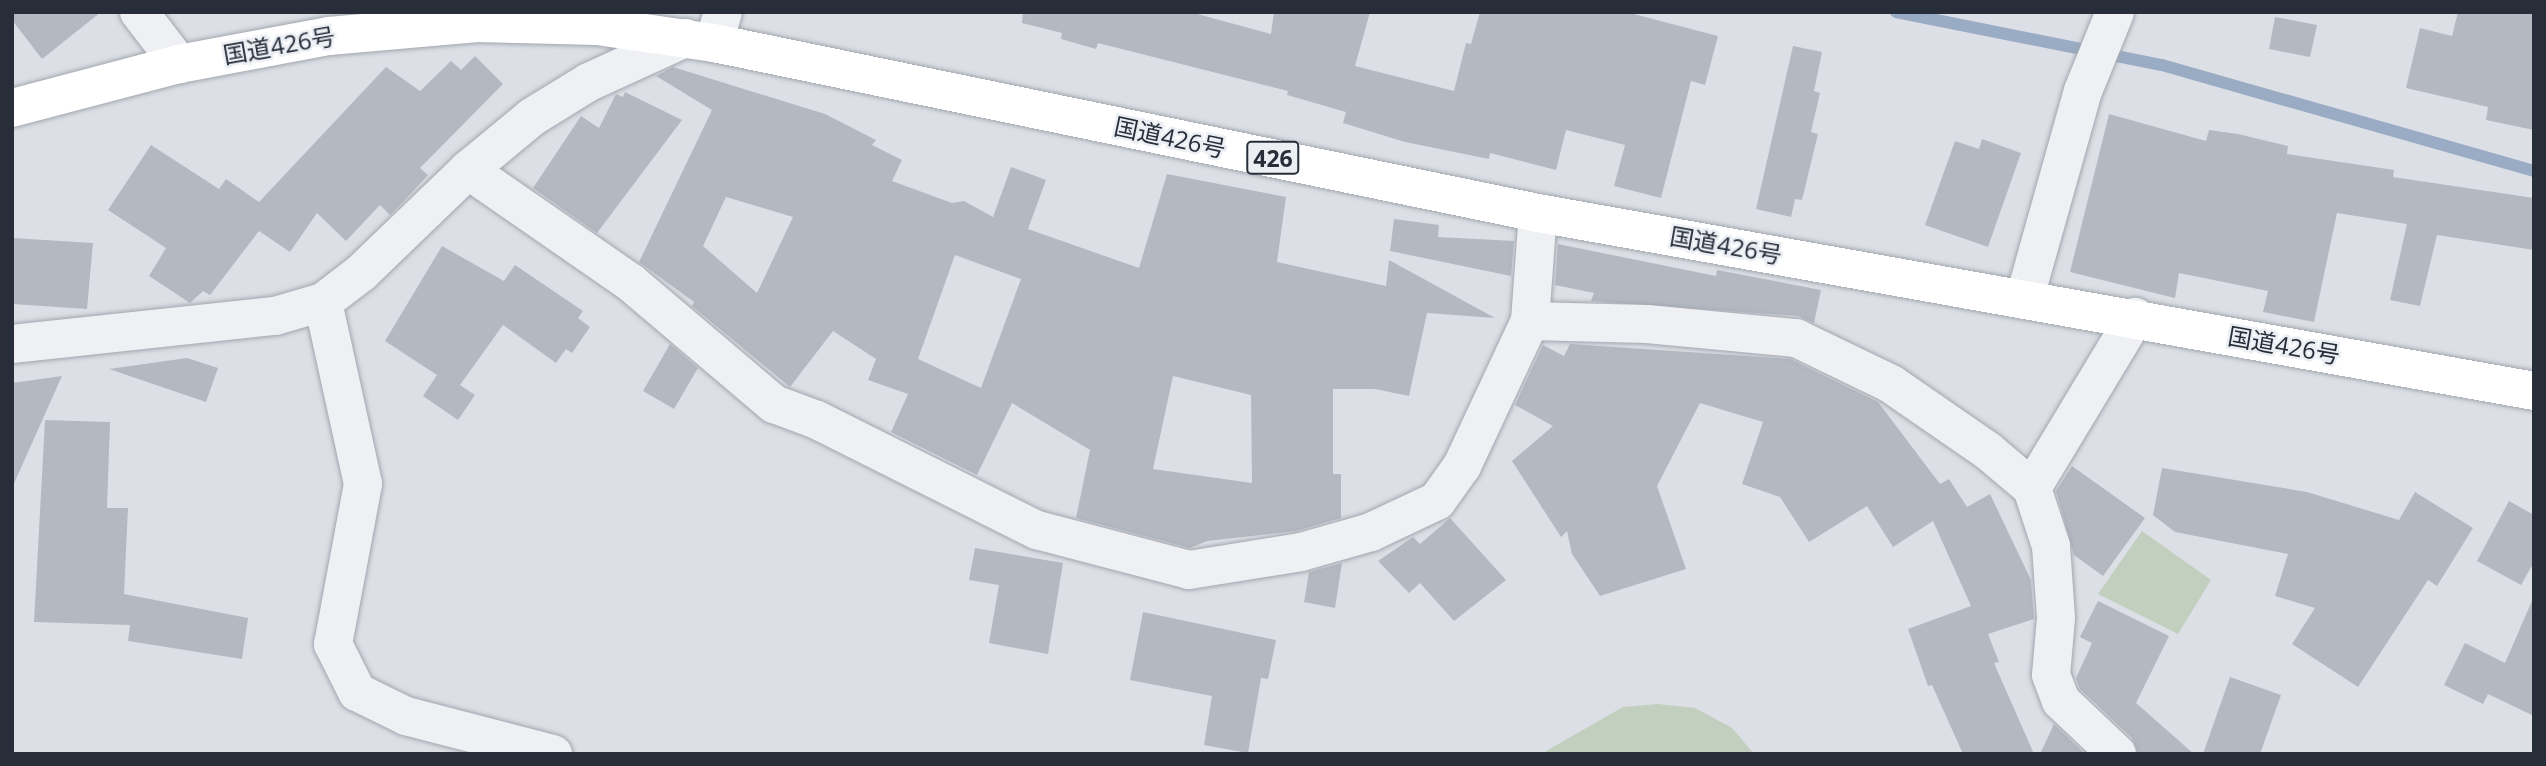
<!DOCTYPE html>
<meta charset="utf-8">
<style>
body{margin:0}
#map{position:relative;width:2546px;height:766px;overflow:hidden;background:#dcdfe5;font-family:"Open Sans","Noto Sans JP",sans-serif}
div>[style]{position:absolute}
.green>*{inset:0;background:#c2cebe}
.stream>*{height:12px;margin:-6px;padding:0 6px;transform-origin:6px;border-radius:6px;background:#99acc3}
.building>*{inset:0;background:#b4b9c1}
.roads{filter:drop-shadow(0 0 2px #a2a6ae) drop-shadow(0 0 2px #a2a6ae)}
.minor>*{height:38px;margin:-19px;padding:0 19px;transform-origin:19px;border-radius:19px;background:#eef0f4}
.highway>*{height:38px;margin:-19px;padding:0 19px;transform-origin:19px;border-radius:19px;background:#fff}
span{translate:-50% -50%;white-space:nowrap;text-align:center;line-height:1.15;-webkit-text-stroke:5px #ebeef3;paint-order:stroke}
.shield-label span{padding:2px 5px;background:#ebeef3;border:2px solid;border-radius:5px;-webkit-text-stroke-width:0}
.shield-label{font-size:23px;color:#272e3a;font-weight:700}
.street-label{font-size:24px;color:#272e3a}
.frame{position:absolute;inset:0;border:14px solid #272e3a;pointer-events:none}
</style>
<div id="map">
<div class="green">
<div style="clip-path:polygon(2142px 531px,2211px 580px,2178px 634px,2098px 594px)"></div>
<div style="clip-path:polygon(1658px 704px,1695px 708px,1732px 728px,1754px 754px,1541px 754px,1623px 707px)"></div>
</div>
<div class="stream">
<div style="left:1896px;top:12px;width:271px;rotate:11.3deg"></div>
<div style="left:2162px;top:65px;width:387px;rotate:15.9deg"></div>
</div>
<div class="building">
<div style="clip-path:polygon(12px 12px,101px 12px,42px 59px,12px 20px)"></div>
<div style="clip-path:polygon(1023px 12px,1190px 12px,1271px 34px,1274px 12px,1370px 12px,1355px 66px,1454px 91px,1466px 43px,1471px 44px,1480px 12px,1626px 12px,1718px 36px,1705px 85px,1691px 81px,1661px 198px,1614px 186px,1625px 145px,1566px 130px,1556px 170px,1490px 153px,1489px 159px,1405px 142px,1343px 123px,1346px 112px,1287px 95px,1288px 91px,1098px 43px,1096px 49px,1061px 39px,1062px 33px,1022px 23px)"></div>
<div style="clip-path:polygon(2458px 12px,2534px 12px,2534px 130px,2486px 120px,2488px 107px,2406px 88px,2420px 28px,2452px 36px)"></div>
<div style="clip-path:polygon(2275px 17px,2317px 25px,2310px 57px,2269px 49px)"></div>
<div style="clip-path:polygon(1793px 46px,1822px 52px,1814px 91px,1820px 93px,1811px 132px,1818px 134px,1802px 200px,1795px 199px,1791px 217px,1756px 209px)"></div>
<div style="clip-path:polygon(475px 56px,503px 84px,420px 168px,428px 175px,404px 201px,390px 215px,380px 205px,346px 241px,317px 213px,290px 252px,259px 231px,210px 295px,203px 291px,190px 303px,149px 276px,166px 248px,108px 210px,151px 145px,219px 189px,226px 179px,259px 202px,386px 67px,420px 91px,451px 61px,461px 70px)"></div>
<div style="clip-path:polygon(evenodd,673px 67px,825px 114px,876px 140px,872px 145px,902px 160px,892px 181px,952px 203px,964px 201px,993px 217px,1011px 167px,1046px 180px,1028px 229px,1139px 268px,1167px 174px,1286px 197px,1277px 262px,1386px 286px,1389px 260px,1495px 318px,1427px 313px,1409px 396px,1375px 389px,1333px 389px,1333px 474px,1341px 474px,1341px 518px,1296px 531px,1207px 541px,1190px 548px,1076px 518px,1090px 450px,1012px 403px,977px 475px,891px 432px,908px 394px,868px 380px,876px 359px,833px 331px,790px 387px,692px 306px,694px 302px,639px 262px,712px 110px,656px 76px,673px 67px,726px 197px,793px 217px,757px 293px,703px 246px,726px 197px,673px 67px,955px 255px,1021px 279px,981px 388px,918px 359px,955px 255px,673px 67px,1173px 376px,1251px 395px,1252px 483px,1153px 469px,1173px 376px)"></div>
<div style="clip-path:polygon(625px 92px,682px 120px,597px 233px,533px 188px,581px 116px,599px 128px,616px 94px,623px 97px)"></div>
<div style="clip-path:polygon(2109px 114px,2206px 141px,2209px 130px,2238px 134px,2288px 146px,2287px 154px,2394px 170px,2393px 177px,2534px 198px,2534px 250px,2437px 235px,2420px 306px,2390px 300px,2407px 224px,2337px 213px,2314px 322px,2263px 312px,2268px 291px,2179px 273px,2175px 298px,2070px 272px)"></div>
<div style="clip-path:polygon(1982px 139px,2021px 153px,1988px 247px,1925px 225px,1955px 141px,1979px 149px)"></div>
<div style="clip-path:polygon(1394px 219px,1439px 225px,1438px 237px,1514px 241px,1511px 276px,1390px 251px)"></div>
<div style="clip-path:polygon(12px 238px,93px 243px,87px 309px,12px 304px)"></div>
<div style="clip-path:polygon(1558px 244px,1716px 276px,1717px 270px,1821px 290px,1814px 323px,1798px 316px,1591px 301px,1594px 293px,1555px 285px)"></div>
<div style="clip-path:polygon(442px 246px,504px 281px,515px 265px,583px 311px,578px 318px,590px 327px,572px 353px,566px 349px,556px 363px,503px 325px,460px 385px,475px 395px,458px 420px,423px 396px,437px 375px,385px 341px)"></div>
<div style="clip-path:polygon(670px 344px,698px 368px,674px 409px,643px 391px)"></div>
<div style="clip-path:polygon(1570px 344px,1790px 359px,1878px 402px,1940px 484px,1949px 479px,1967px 507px,1990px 494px,2031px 580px,2034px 619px,1988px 634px,1999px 662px,1994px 663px,2034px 754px,1963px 754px,1932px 685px,1928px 686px,1908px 629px,1971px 606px,1933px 521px,1893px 547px,1867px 506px,1809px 542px,1780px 497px,1742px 484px,1763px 422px,1700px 403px,1657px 486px,1686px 569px,1600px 596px,1572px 554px,1567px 531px,1561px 537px,1512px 461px,1553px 426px,1515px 405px,1543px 345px,1564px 356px)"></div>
<div style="clip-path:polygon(187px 358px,218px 368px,206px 402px,109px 369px)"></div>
<div style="clip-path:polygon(62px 376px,12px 488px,12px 383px)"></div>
<div style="clip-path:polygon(45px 420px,110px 422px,107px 508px,128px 508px,124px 594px,248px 618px,242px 659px,128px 641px,130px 625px,34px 622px)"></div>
<div style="clip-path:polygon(2072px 466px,2145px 518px,2103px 576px,2074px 555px,2056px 491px)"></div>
<div style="clip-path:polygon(2162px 468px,2307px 492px,2399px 520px,2415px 492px,2473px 528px,2437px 586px,2428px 580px,2358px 687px,2292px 644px,2315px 608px,2275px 596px,2288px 554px,2175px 532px,2153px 515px)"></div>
<div style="clip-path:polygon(2509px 501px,2534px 515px,2534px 562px,2521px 585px,2477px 561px)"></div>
<div style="clip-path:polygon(1450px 518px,1506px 580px,1454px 621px,1420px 583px,1409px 593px,1378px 561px,1413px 537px,1420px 544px)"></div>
<div style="clip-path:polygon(975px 548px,1063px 563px,1048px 654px,989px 643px,999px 585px,969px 580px)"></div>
<div style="clip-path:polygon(1342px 563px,1335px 608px,1304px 602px,1309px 572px)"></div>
<div style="clip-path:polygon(2534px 596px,2534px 716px,2488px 694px,2483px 704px,2444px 685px,2465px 643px,2505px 663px)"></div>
<div style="clip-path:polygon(2098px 601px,2169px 636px,2136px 703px,2194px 754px,2138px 754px,2132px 738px,2080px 689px,2076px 678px,2092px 643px,2080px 637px)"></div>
<div style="clip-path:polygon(1143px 612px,1276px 640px,1268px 679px,1261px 678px,1248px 753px,1204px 745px,1212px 696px,1130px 680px)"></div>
<div style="clip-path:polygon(2230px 677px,2281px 695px,2260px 754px,2203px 754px)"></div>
<div style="clip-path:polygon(2054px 724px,2083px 752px,2081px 754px,2040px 754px)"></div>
</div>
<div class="roads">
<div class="minor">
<div style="left:139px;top:12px;width:66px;rotate:52.4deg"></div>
<div style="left:714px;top:43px;width:32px;rotate:-74deg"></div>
<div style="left:468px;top:170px;width:197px;rotate:34.7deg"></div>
<div style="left:630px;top:282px;width:189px;rotate:40.3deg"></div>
<div style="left:774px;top:404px;width:46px;rotate:20.4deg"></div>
<div style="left:817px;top:420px;width:246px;rotate:26.6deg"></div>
<div style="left:1037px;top:530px;width:157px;rotate:14.7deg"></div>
<div style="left:1189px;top:570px;width:113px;rotate:-9.1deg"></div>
<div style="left:1301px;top:552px;width:73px;rotate:-15.9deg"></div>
<div style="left:1371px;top:532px;width:73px;rotate:-25.2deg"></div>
<div style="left:1437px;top:501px;width:43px;rotate:-54.5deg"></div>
<div style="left:1462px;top:466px;width:160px;rotate:-64.9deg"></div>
<div style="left:1530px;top:321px;width:117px;rotate:1.5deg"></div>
<div style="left:1647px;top:324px;width:150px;rotate:5.4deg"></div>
<div style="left:1796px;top:338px;width:106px;rotate:25.8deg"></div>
<div style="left:1891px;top:384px;width:118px;rotate:34.6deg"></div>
<div style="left:1988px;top:451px;width:57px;rotate:40.1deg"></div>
<div style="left:2032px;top:488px;width:61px;rotate:71.9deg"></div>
<div style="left:2051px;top:546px;width:72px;rotate:86deg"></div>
<div style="left:2056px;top:618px;width:57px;rotate:95deg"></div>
<div style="left:2051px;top:675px;width:28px;rotate:69deg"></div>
<div style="left:2061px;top:701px;width:77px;rotate:43.4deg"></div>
<div style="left:2025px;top:297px;width:214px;rotate:-74.3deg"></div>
<div style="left:2083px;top:91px;width:85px;rotate:-67.9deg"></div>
<div style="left:323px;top:302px;width:186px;rotate:77.6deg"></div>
<div style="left:363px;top:484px;width:163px;rotate:100.6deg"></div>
<div style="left:333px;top:644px;width:54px;rotate:63.4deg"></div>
<div style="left:357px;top:692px;width:55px;rotate:26.1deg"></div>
<div style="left:406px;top:716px;width:152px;rotate:14.5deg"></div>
<div style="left:1530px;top:321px;width:108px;rotate:-85.8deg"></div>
<div style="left:12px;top:344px;width:264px;rotate:-6.1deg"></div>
<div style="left:275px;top:316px;width:50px;rotate:-16.3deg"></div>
<div style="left:323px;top:302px;width:48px;rotate:-37.3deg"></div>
<div style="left:361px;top:273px;width:149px;rotate:-43.9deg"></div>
<div style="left:468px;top:170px;width:83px;rotate:-39.6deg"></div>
<div style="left:532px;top:117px;width:67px;rotate:-31.6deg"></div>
<div style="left:589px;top:82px;width:106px;rotate:-24.6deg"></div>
<div style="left:2032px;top:488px;width:200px;rotate:-58.9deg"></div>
</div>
<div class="highway">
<div style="left:12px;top:108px;width:173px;rotate:-14.8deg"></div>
<div style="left:179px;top:64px;width:153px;rotate:-10.6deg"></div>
<div style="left:329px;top:36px;width:149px;rotate:-5deg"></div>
<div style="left:477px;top:23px;width:120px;rotate:1.4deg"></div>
<div style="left:597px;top:26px;width:118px;rotate:8.3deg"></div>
<div style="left:714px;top:43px;width:841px;rotate:11.66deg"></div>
<div style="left:1538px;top:213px;width:1012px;rotate:10.13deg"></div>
</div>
</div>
<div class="shield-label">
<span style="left:1273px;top:158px">426</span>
</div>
<div class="street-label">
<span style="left:279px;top:45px;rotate:-10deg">国道426号</span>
<span style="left:1170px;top:137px;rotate:12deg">国道426号</span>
<span style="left:1726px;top:245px;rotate:10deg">国道426号</span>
<span style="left:2284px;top:345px;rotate:10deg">国道426号</span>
</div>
<div class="frame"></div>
</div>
